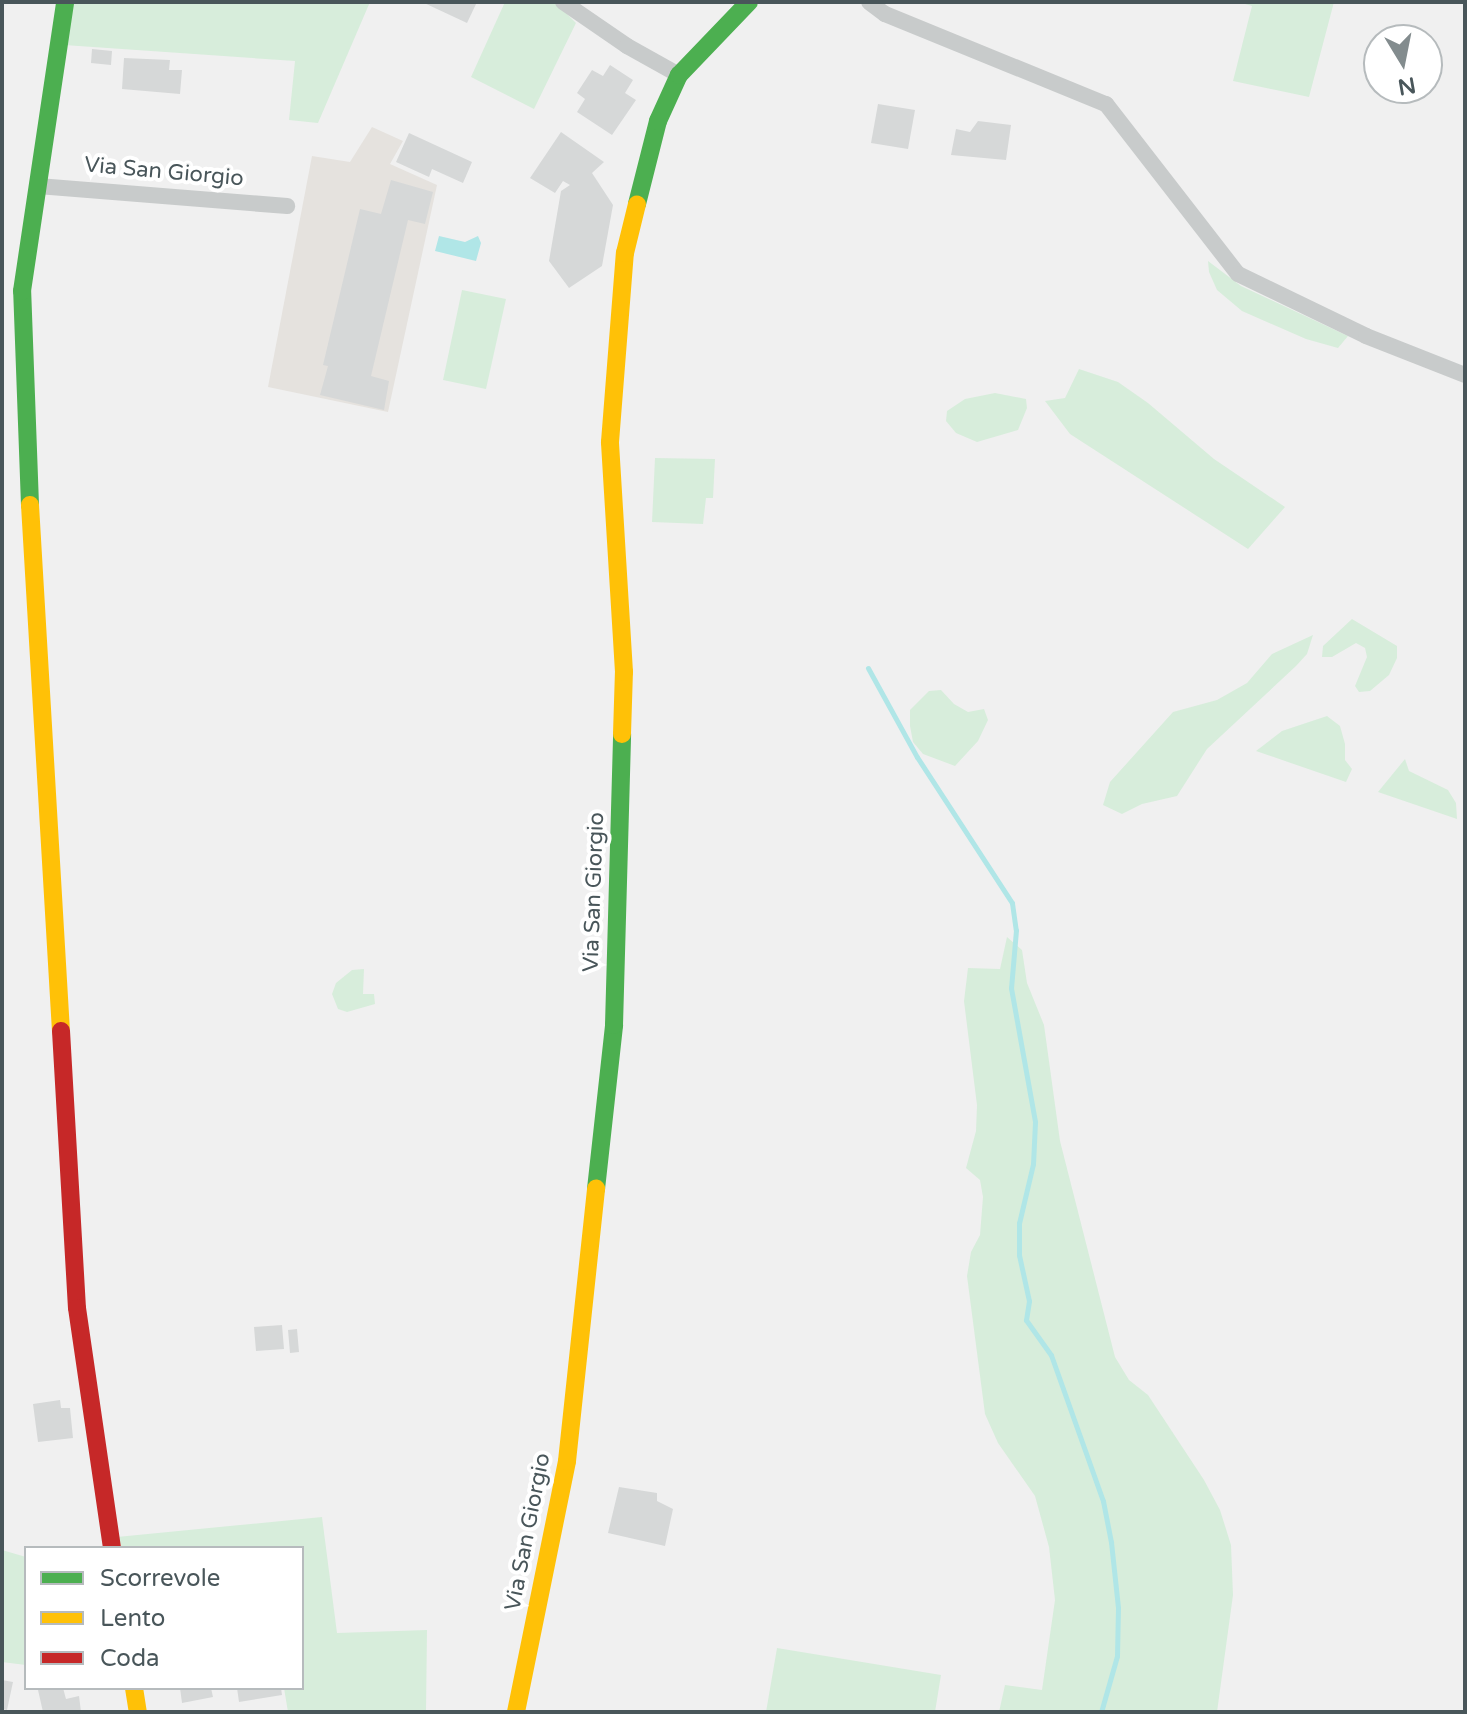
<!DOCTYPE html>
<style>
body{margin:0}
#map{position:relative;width:1467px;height:1714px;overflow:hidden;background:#f0f0f0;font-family:"Varela Round",sans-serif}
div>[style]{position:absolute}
.commercial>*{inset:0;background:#e5e2de}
.green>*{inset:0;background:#d7eddb}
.water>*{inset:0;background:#b0e6e7}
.stream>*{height:5px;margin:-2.5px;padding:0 2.5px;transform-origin:2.5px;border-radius:2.5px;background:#b0e6e7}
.building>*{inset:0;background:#d6d8d8}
.street>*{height:16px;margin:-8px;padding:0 8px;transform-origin:8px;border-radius:8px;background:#c8cbcb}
.fast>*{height:18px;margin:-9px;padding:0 9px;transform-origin:9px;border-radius:9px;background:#4caf50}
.slow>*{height:18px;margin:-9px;padding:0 9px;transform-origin:9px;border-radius:9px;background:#ffc107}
.jam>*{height:18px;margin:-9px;padding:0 9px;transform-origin:9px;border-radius:9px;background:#c62828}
span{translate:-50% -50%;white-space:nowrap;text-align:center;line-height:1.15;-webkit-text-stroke:8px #fff;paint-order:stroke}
.street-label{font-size:22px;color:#49565a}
.frame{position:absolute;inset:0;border:4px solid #49565a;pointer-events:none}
.legend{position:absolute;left:24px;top:1546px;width:280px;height:144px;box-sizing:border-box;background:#fff;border:2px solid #b6bbbd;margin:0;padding:10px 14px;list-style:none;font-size:24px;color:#49565a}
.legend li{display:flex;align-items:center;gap:16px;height:40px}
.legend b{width:40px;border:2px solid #b6bbbd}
.north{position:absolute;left:1363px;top:24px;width:80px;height:80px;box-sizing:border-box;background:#fff;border:2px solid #b6bbbd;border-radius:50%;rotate:170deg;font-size:22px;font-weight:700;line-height:32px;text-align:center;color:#49565a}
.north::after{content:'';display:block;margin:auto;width:28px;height:36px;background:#838c8e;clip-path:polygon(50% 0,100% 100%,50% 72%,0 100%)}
</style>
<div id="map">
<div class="commercial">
<div style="clip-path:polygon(372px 127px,403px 141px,390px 164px,437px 185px,388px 412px,268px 387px,312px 156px,350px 162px)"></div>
</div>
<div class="green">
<div style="clip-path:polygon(70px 2px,370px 2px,318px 123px,289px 120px,295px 61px,64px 45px)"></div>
<div style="clip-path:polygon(505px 2px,555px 2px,576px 23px,534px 109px,471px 77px)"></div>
<div style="clip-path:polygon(1238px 2px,1334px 2px,1309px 97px,1233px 81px,1252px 6px)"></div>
<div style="clip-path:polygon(1208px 261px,1241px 286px,1348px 336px,1338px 348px,1306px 339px,1242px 311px,1217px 290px,1209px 272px)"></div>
<div style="clip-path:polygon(462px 290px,506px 299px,486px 389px,443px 380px)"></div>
<div style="clip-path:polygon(1079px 369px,1118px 382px,1148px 403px,1214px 459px,1285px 507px,1248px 549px,1070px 434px,1045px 401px,1065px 398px)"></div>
<div style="clip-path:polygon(995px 393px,1026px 399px,1027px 408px,1018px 430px,977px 442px,956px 433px,946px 421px,947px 411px,965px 399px)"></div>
<div style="clip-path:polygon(655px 458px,715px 459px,713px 498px,706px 498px,703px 524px,652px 522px)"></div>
<div style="clip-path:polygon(1352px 619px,1397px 646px,1397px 658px,1389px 675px,1370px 691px,1359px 692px,1355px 686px,1367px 657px,1365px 648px,1356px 643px,1332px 657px,1322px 657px,1323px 646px)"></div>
<div style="clip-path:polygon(1313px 635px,1307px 654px,1296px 666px,1207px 749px,1177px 796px,1142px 804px,1122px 814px,1103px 805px,1110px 782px,1173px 712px,1217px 700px,1247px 683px,1272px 654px)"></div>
<div style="clip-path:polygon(941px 690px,954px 704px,968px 712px,984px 709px,988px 720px,978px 741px,955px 766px,923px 754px,913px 742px,910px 726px,910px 710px,929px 691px)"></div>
<div style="clip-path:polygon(1327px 716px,1340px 726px,1345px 744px,1345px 760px,1352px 769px,1346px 782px,1256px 751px,1282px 731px)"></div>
<div style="clip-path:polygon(1405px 759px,1409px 771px,1448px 790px,1456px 803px,1457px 819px,1378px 792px)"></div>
<div style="clip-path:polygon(1007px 937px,1022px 950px,1027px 983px,1044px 1025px,1060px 1141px,1115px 1357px,1129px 1380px,1148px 1395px,1204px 1480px,1220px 1510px,1231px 1545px,1233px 1595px,1217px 1712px,999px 1712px,1005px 1685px,1042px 1690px,1055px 1600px,1049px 1547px,1035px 1496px,998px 1443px,985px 1414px,967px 1276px,971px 1252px,980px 1235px,983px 1197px,980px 1180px,966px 1168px,976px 1131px,977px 1105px,964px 1001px,968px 968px,1000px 969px)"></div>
<div style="clip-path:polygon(364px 969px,363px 994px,374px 994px,375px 1004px,347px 1012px,338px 1009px,332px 994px,336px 983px,352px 970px)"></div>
<div style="clip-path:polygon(322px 1517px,337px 1633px,427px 1630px,426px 1712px,288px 1712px,284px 1688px,302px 1688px,302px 1548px,119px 1548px,117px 1537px)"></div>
<div style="clip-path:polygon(2px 1550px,26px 1557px,26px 1665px,2px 1662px)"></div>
<div style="clip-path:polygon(777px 1648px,941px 1675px,935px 1712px,766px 1712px)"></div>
</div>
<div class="water">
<div style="clip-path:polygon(439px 236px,465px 242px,478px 236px,481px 243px,476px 261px,435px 251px)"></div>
</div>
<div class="stream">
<div style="left:868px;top:668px;width:102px;rotate:61.2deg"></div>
<div style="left:917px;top:757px;width:174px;rotate:56.9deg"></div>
<div style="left:1012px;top:903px;width:27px;rotate:82deg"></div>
<div style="left:1016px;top:930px;width:58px;rotate:94.9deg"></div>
<div style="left:1011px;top:988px;width:136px;rotate:79.8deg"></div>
<div style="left:1035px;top:1122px;width:42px;rotate:92.7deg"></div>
<div style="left:1033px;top:1164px;width:61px;rotate:103.3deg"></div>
<div style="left:1019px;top:1223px;width:32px;rotate:90deg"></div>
<div style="left:1019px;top:1255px;width:47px;rotate:77.7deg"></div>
<div style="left:1029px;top:1301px;width:19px;rotate:99deg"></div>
<div style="left:1026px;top:1320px;width:43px;rotate:54.5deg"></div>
<div style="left:1051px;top:1355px;width:155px;rotate:70.4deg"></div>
<div style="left:1103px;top:1501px;width:42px;rotate:79deg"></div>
<div style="left:1111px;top:1542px;width:66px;rotate:83.9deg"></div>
<div style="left:1118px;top:1608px;width:48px;rotate:91.2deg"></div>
<div style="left:1117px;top:1656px;width:58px;rotate:105.9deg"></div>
</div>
<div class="building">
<div style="clip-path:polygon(422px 2px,477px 2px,467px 23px)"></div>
<div style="clip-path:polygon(92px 49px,112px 51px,111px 65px,91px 63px)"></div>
<div style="clip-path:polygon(124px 58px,170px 60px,169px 70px,182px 70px,180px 94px,122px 89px)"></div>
<div style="clip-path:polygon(610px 65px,633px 80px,625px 93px,636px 100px,612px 135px,577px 112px,585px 99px,577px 93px,592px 70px,603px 76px)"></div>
<div style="clip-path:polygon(878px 104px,915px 110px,908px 149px,871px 143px)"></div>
<div style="clip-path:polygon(978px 121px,1011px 125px,1006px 160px,951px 155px,956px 129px,970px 132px)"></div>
<div style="clip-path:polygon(561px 132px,604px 162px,592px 173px,613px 205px,602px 266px,569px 288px,549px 261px,561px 191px,570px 185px,563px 181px,555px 193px,530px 178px)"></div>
<div style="clip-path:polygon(409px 133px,472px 162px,463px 183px,432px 169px,429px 177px,396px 162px)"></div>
<div style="clip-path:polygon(391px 180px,433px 192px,425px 224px,408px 220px,371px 376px,389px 381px,384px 410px,320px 395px,328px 366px,323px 365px,360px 209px,381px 214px)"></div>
<div style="clip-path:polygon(282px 1325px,284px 1349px,256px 1351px,254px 1327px)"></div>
<div style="clip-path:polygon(297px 1329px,299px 1352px,290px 1353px,288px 1330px)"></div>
<div style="clip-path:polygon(60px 1400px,61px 1408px,70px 1408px,73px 1438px,38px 1442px,33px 1404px)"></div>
<div style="clip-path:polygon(619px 1487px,657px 1493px,657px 1501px,673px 1509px,665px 1546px,608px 1533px)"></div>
<div style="clip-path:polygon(2px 1680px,13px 1682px,7px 1710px,2px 1709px)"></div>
<div style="clip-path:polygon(63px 1688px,66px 1699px,79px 1696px,81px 1712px,43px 1712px,38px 1690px)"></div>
<div style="clip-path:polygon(180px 1688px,211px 1688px,213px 1697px,182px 1703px)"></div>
<div style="clip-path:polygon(237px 1688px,281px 1688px,282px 1695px,239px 1702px)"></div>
</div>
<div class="street">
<div style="left:563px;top:2px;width:78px;rotate:34.5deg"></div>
<div style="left:627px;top:46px;width:60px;rotate:29.1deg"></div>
<div style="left:869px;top:2px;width:20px;rotate:37deg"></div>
<div style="left:885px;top:14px;width:239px;rotate:22.2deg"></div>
<div style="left:1106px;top:104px;width:215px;rotate:52.2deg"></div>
<div style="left:1238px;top:274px;width:142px;rotate:25.8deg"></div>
<div style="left:1366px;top:336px;width:106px;rotate:21.5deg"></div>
<div style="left:38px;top:186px;width:250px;rotate:4.6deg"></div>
</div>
<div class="fast">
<div style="left:637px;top:204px;width:86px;rotate:-75.8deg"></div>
<div style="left:658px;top:121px;width:51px;rotate:-65.5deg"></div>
<div style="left:679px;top:75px;width:101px;rotate:-46.2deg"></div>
<div style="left:30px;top:505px;width:214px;rotate:-92.1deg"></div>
<div style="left:22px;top:291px;width:292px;rotate:-81.5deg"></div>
<div style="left:596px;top:1189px;width:165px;rotate:-83.7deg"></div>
<div style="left:614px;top:1025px;width:291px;rotate:-88.4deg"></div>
</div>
<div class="slow">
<div style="left:30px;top:505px;width:527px;rotate:86.63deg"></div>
<div style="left:622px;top:734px;width:62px;rotate:-88.2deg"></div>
<div style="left:624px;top:672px;width:230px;rotate:-93.5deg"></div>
<div style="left:610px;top:442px;width:190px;rotate:-85.5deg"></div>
<div style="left:625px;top:253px;width:50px;rotate:-76.2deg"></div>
<div style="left:134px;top:1688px;width:24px;rotate:81deg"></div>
<div style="left:516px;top:1712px;width:256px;rotate:-78.5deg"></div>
<div style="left:567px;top:1461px;width:274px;rotate:-83.9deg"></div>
</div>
<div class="jam">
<div style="left:61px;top:1031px;width:277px;rotate:86.7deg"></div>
<div style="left:77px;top:1308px;width:243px;rotate:81.7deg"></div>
</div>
<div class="street-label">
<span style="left:164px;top:172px;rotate:5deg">Via San Giorgio</span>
<span style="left:594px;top:892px;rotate:-88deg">Via San Giorgio</span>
<span style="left:528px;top:1532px;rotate:-79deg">Via San Giorgio</span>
</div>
<div class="frame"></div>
<ul class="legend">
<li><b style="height:10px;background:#4caf50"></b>Scorrevole</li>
<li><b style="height:10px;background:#ffc107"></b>Lento</li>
<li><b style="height:10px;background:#c62828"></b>Coda</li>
</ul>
<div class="north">N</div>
</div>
